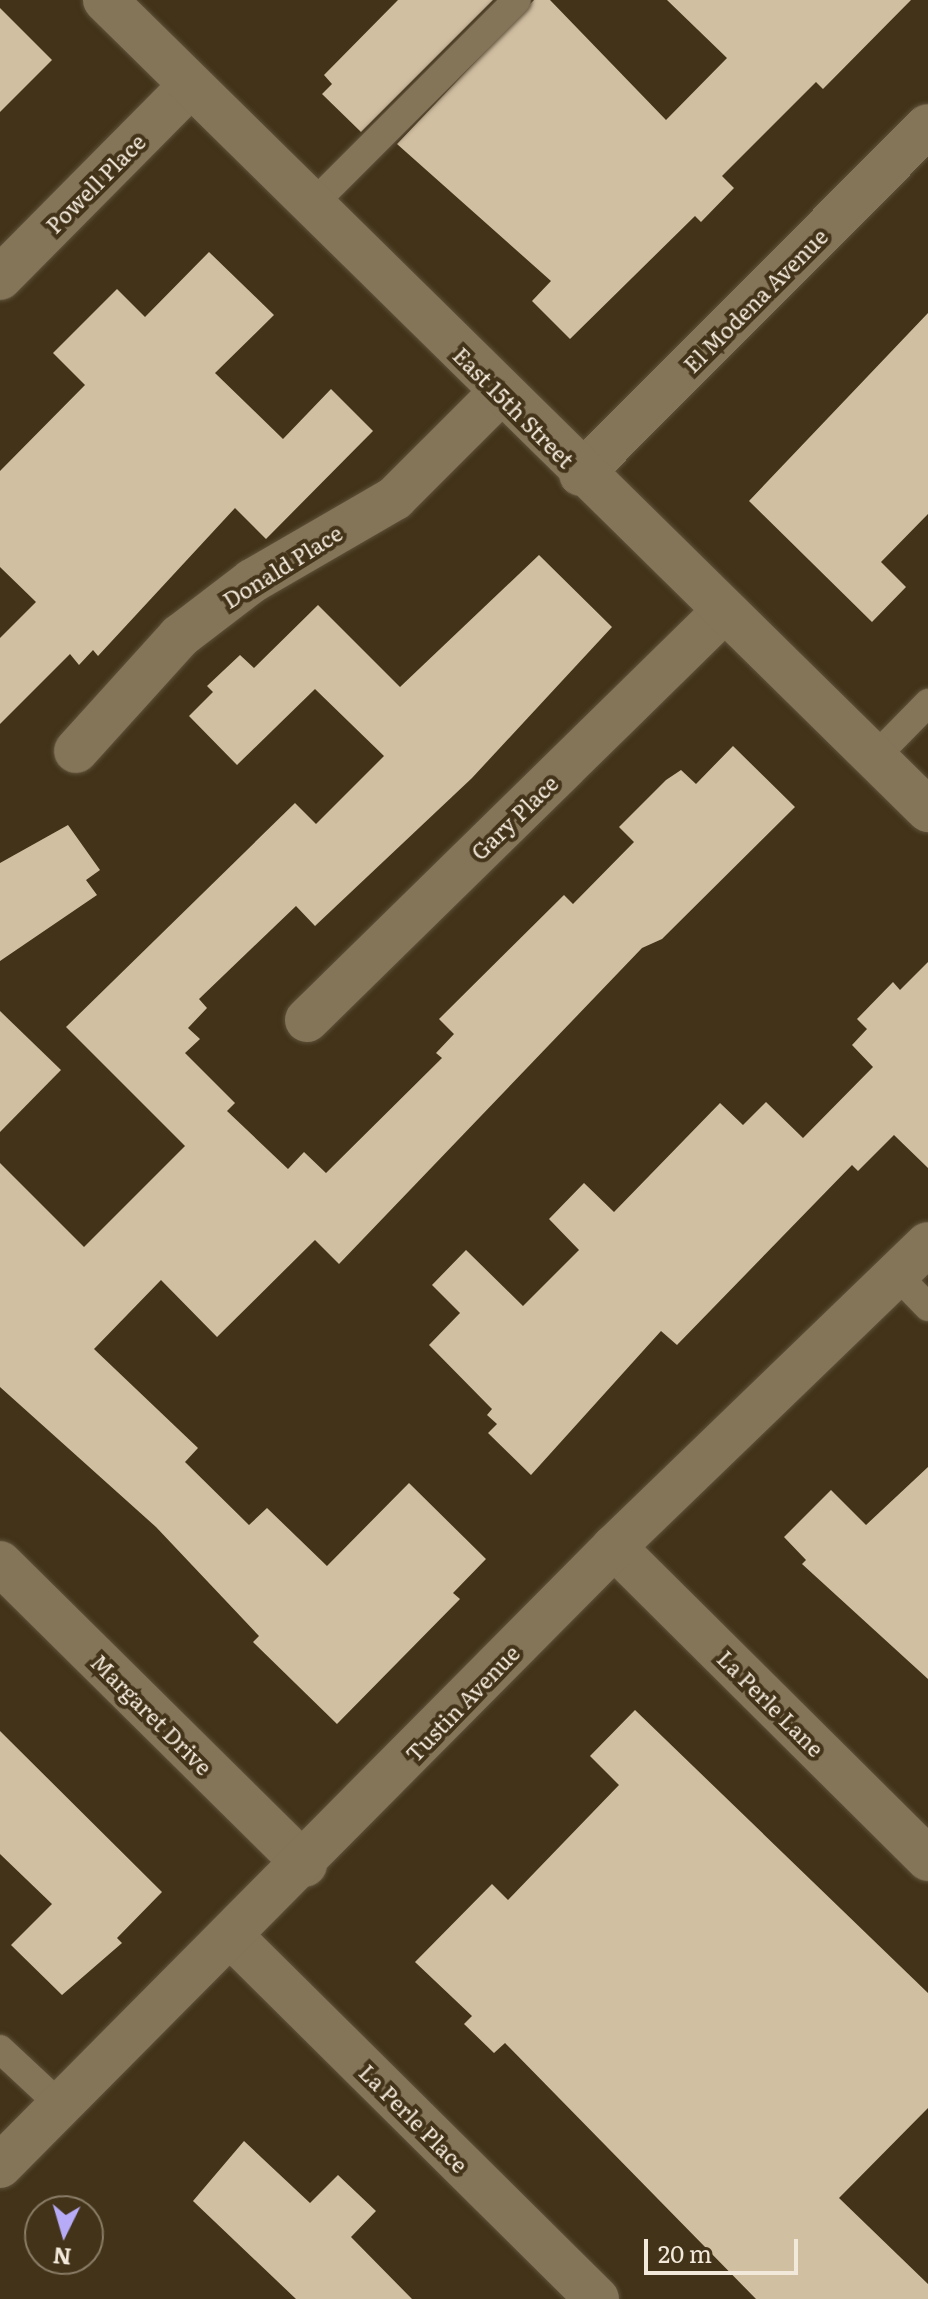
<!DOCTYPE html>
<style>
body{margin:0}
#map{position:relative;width:928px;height:2299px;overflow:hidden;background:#423319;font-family:Literata,serif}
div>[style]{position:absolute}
.building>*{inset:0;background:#d1bfa2}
.roads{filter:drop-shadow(0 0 2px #5d513a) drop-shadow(0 0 2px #5d513a)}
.lane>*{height:28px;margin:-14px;padding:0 14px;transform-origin:14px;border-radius:14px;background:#847458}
.street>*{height:44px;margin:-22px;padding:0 22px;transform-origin:22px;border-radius:22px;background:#847458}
.secondary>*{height:44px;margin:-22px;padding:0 22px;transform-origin:22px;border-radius:22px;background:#847458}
span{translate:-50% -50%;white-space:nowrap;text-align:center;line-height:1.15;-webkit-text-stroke:8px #423319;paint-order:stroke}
.street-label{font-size:22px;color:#f3e9da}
.north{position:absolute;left:24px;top:2195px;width:80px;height:80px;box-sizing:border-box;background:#423319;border:2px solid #897c66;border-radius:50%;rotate:185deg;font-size:22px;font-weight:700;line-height:32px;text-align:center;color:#f3e9da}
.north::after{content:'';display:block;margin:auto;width:28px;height:36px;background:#b7abf8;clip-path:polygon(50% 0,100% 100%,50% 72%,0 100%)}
.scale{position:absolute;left:644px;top:2239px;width:154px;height:36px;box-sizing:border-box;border:4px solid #f3e9da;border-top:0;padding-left:10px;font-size:24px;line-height:28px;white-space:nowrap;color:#f3e9da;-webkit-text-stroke:6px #423319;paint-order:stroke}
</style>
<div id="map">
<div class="building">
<div style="clip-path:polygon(398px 0,493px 0,361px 132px,322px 94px,332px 84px,324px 75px)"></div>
<div style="clip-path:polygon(534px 0,550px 0,666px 120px,727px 58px,667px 0,911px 0,823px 89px,816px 82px,722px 176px,734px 188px,701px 222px,695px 216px,570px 339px,532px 301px,551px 281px,397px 144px)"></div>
<div style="clip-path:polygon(0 8px,52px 60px,0 112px)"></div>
<div style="clip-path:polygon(209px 252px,274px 315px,215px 373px,283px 439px,331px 389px,373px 431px,266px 539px,235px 508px,98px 656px,93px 650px,79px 665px,70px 654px,0 724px,0 638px,36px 602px,0 567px,0 471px,85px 385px,53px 353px,117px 289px,145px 317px)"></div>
<div style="clip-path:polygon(928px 313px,928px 514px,881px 562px,906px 587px,872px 622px,749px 501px)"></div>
<div style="clip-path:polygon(539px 555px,612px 627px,472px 778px,315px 926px,296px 906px,199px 999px,207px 1008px,188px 1028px,200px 1039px,185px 1053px,235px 1103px,227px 1111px,288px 1169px,304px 1152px,326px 1173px,442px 1058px,436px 1053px,454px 1034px,439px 1019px,564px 895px,573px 904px,634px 842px,619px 827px,666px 780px,681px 770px,696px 784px,733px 746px,795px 807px,662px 939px,642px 948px,339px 1264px,315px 1240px,217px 1337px,161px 1280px,94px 1349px,198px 1448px,185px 1462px,249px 1525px,267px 1508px,327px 1566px,409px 1483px,486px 1559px,453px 1593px,460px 1599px,337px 1724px,253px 1642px,259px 1636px,156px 1527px,0 1387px,0 1163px,84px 1247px,185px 1146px,66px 1027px,295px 803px,316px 824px,384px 756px,315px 689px,237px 765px,189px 716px,213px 692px,207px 686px,240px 655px,254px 668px,318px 605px,400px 687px)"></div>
<div style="clip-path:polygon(68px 825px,100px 870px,86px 880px,97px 895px,0 961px,0 863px)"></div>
<div style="clip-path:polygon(928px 962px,928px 1168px,894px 1135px,858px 1171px,852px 1165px,677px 1345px,661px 1331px,531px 1475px,488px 1433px,497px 1424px,487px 1415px,492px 1409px,429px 1345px,460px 1313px,432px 1285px,466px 1250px,523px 1306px,579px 1250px,549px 1219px,584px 1183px,614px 1212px,720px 1103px,743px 1125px,766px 1102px,803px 1138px,873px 1067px,852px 1045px,867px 1029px,857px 1019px,893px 982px,900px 990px)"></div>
<div style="clip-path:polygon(0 1011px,61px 1070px,0 1132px)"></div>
<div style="clip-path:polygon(928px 1467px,928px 1679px,802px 1564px,806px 1560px,784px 1537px,831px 1490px,866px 1525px)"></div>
<div style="clip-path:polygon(635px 1710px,928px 1993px,928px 2108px,839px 2198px,928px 2284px,928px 2299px,756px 2299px,505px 2043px,494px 2053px,464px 2024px,472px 2016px,415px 1962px,492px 1884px,508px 1900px,619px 1785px,590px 1756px)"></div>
<div style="clip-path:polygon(0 1731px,162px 1892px,117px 1938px,122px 1943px,62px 1995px,11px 1945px,52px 1904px,0 1854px)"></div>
<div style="clip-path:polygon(244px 2141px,310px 2203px,338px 2175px,376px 2211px,351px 2237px,412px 2299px,296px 2299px,193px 2201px)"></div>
</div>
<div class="roads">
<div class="lane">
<div style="left:311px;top:206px;width:291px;rotate:-45deg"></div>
<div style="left:875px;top:757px;width:76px;rotate:-45.5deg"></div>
<div style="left:896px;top:1274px;width:46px;rotate:45.9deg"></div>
<div style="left:0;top:2049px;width:81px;rotate:43deg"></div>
</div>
<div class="street">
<div style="left:0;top:278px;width:269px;rotate:-45.3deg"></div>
<div style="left:581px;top:474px;width:491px;rotate:-45.1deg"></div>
<div style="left:76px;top:751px;width:155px;rotate:-47.9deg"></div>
<div style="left:180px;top:636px;width:91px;rotate:-37.4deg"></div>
<div style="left:252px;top:581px;width:165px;rotate:-30.1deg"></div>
<div style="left:395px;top:498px;width:147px;rotate:-45deg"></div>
<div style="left:307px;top:1020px;width:580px;rotate:-44.44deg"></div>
<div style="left:614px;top:1547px;width:443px;rotate:44.8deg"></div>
<div style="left:0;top:1563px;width:429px;rotate:44.7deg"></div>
<div style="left:232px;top:1937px;width:514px;rotate:44.76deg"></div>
</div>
<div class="secondary">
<div style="left:105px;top:0;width:1155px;rotate:44.54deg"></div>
<div style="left:0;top:2166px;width:872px;rotate:-45.23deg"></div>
<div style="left:614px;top:1547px;width:436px;rotate:-44deg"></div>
</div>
</div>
<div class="street-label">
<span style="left:95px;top:183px;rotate:-45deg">Powell Place</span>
<span style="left:755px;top:300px;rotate:-45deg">El Modena Avenue</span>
<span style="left:514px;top:407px;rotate:45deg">East 15th Street</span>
<span style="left:282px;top:566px;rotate:-32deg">Donald Place</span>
<span style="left:514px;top:817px;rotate:-44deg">Gary Place</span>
<span style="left:462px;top:1703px;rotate:-46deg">Tustin Avenue</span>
<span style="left:771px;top:1703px;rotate:45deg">La Perle Lane</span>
<span style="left:152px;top:1714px;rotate:45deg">Margaret Drive</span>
<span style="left:414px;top:2118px;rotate:45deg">La Perle Place</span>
</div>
<div class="north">N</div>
<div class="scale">20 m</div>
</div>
